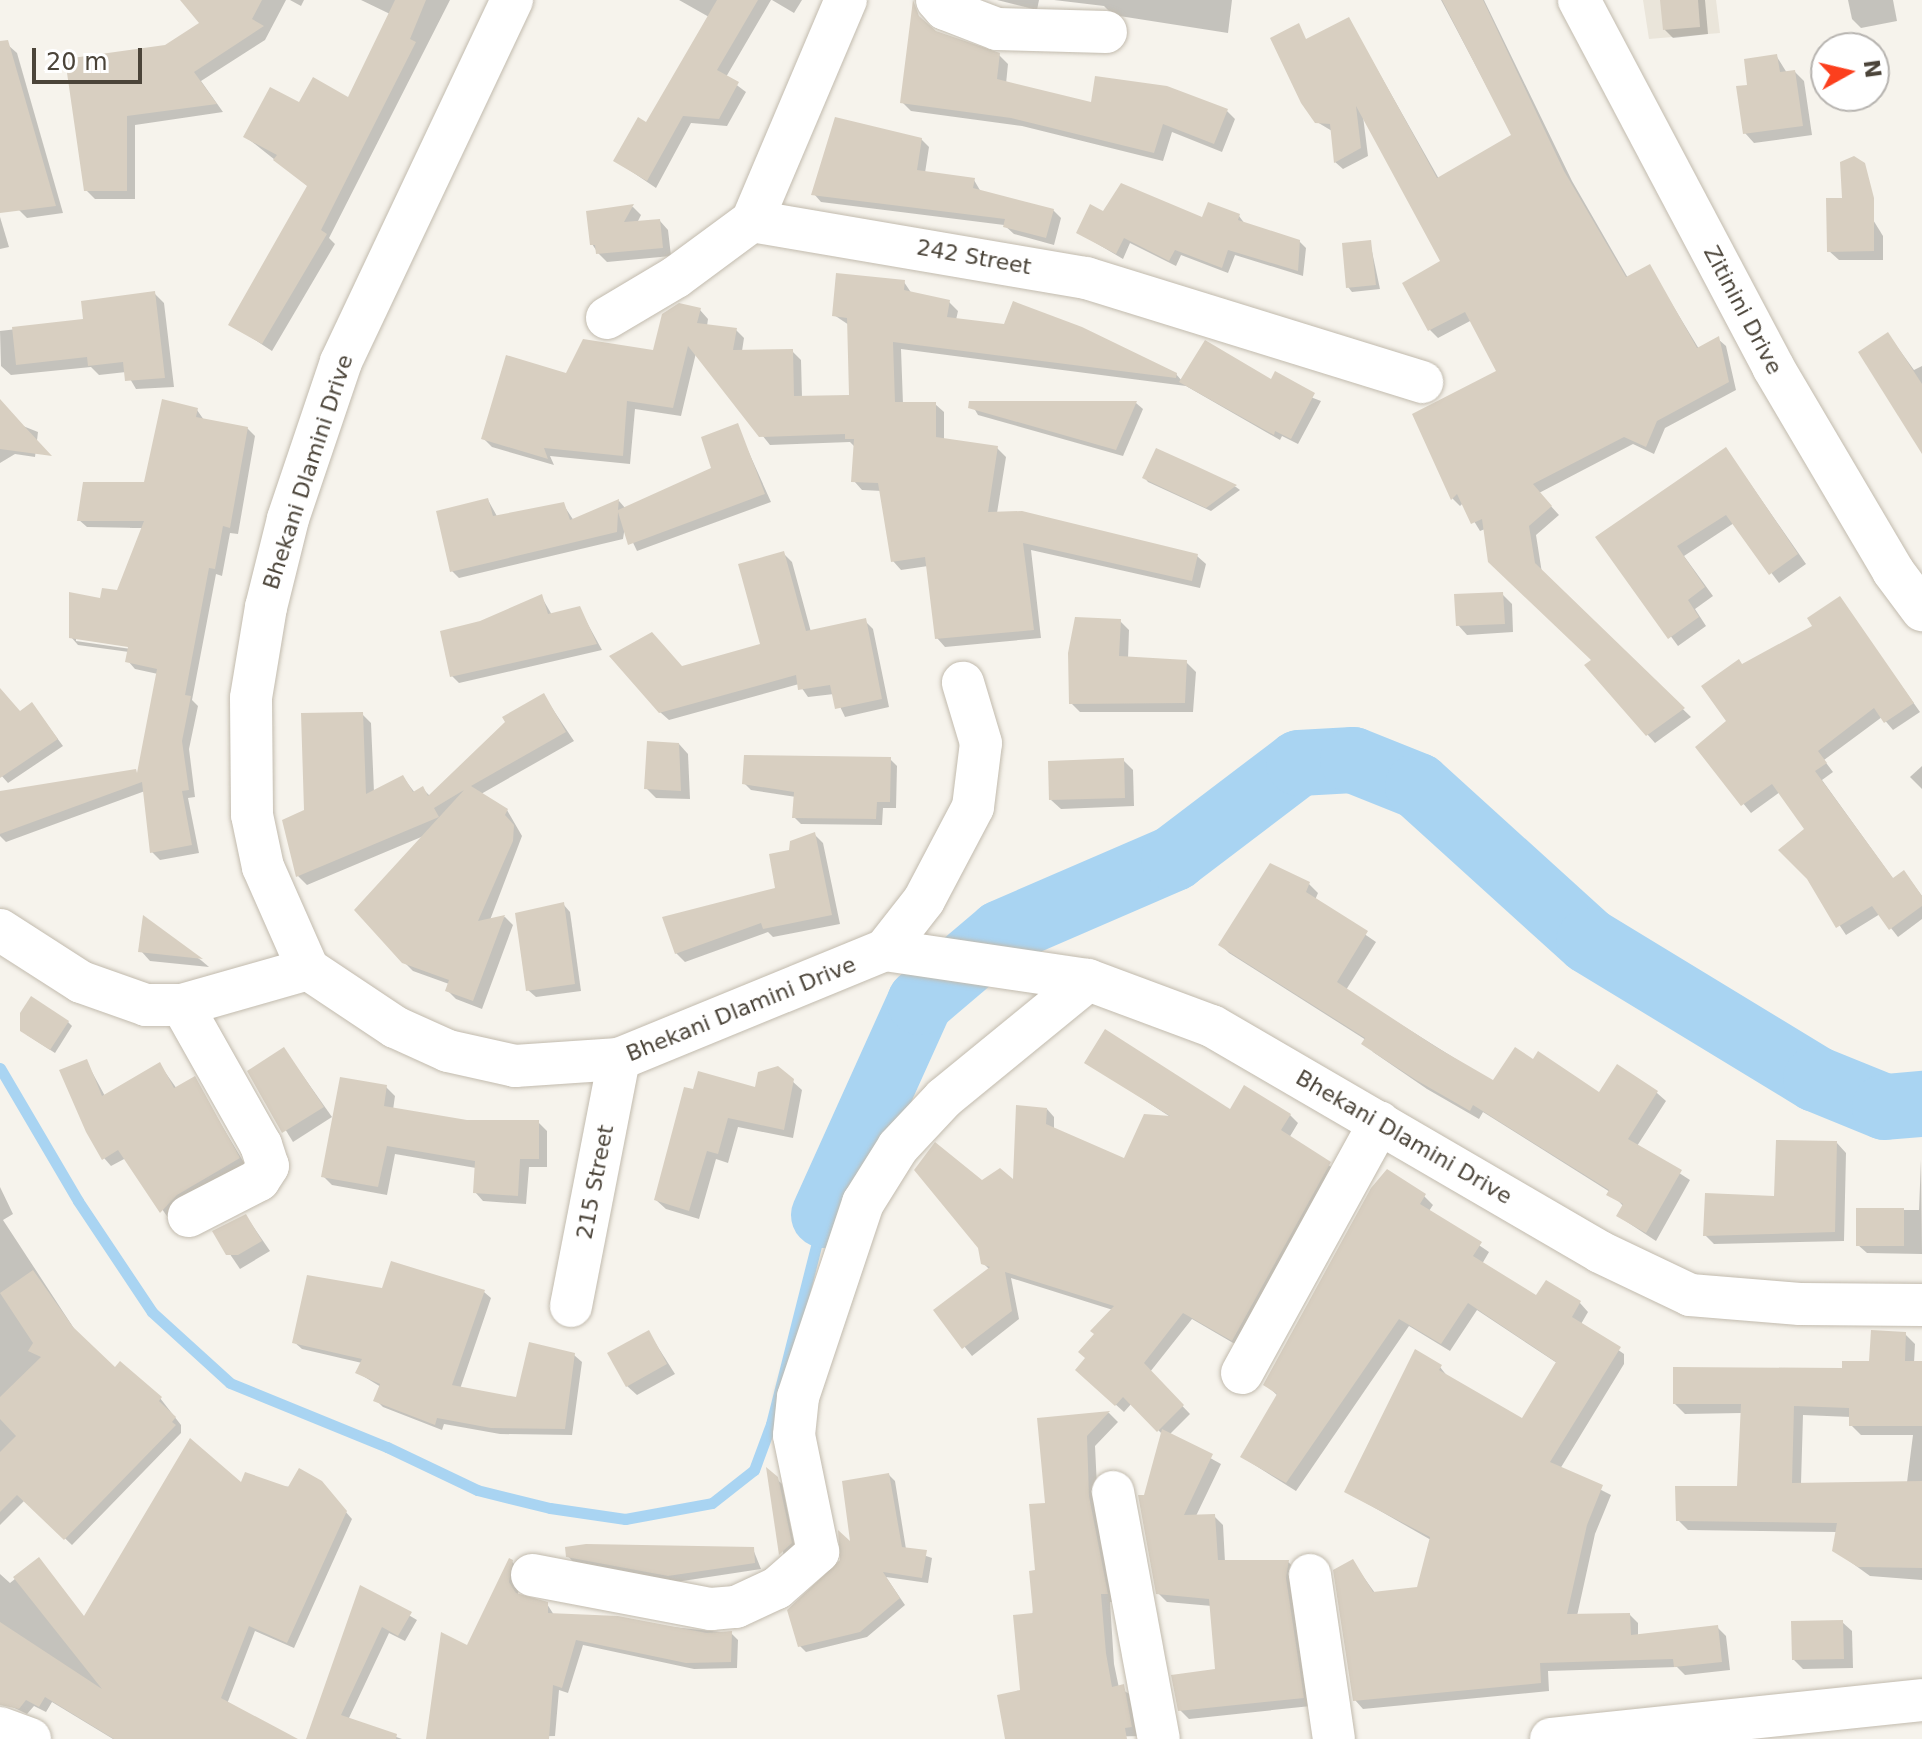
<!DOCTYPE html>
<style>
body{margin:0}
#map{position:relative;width:1922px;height:1739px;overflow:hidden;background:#f6f3ec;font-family:"DejaVu Sans",sans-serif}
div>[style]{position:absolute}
.residential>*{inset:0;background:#eae5da}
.shadow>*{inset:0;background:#0003}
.stream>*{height:11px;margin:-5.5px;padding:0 5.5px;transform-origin:5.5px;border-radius:5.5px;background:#a9d4f2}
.river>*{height:66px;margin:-33px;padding:0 33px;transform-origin:33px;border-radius:33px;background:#a9d4f2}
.building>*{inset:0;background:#d8cfc1}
.roads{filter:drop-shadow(0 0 2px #c2bbae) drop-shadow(0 0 2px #c2bbae)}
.street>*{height:42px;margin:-21px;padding:0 21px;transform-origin:21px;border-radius:21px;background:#fff}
span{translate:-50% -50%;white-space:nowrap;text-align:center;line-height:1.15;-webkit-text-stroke:6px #fff;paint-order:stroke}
.street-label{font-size:22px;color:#4b4439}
.north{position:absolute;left:1810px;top:32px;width:80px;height:80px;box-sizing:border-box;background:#fff;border:2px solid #b7b4b0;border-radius:50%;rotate:82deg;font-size:22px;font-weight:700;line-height:32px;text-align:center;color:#4b4439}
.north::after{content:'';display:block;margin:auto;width:28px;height:36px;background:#fc3f1d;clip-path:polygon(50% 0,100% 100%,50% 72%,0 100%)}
.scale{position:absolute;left:32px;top:48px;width:110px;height:36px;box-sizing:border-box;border:4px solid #4b4439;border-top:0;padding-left:10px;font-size:24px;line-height:28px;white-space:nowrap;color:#4b4439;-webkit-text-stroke:6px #fff;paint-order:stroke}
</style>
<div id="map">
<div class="residential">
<div style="clip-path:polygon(1643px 0,1716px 0,1720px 33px,1649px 39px)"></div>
</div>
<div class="shadow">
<div style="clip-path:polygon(223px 0,286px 0,265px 40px,201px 81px,223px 112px,135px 125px,135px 199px,95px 199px,86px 190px,165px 47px,214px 17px)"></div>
<div style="clip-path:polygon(290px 0,304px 0,301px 6px)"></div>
<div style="clip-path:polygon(361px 0,450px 0,329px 238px,335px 244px,272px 351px,231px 324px,309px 187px,246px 137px,300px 105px,349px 100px,390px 14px)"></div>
<div style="clip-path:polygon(679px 0,771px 0,726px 77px,746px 92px,727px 126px,691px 123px,656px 188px,616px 161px,647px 124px,709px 17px)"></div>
<div style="clip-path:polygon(772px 0,802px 0,794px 13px)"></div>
<div style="clip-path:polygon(997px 0,1039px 0,1037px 10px)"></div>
<div style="clip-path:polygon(1054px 0,1232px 0,1228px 33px,1113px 15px,1104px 6px)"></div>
<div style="clip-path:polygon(1441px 0,1484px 0,1572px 181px,1628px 278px,1649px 266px,1699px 349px,1718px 339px,1726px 346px,1736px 390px,1665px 428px,1654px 454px,1633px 444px,1539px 493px,1559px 515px,1536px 535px,1542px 573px,1691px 717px,1655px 743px,1587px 666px,1594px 660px,1485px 529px,1480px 531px,1463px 503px,1460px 506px,1452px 498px,1499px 372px,1472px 320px,1438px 338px,1430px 330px,1443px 262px,1363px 116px,1368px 156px,1343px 169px,1335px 162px,1332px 131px,1317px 122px,1352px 25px,1439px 179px,1513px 136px)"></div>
<div style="clip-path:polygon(1662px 0,1705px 0,1708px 34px,1673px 38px,1665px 30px)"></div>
<div style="clip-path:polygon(1848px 0,1893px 0,1897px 21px,1861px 28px,1852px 19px)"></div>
<div style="clip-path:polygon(8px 45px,17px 53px,63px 213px,27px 218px,19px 210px,0 107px,0 47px)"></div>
<div style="clip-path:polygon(999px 55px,1008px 64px,1006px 84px,1093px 104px,1226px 110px,1235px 119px,1222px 152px,1172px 132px,1163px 161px,1022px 126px,911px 111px,902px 102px)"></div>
<div style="clip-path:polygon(1777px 57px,1787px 73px,1795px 72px,1804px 81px,1812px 135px,1754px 143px,1745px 133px,1750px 87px)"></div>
<div style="clip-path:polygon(921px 139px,929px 147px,925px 173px,974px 180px,981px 192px,1053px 210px,1061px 218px,1054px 245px,1014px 234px,1004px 225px,821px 202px,814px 194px)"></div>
<div style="clip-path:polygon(633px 207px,641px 215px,637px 223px,660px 221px,668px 230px,671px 256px,607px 262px,598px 253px,592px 244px,588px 212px)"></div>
<div style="clip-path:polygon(1867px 210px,1883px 236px,1883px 260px,1839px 260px,1829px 251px)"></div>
<div style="clip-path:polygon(1104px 214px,1204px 220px,1239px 216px,1245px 224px,1299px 241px,1306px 248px,1303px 276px,1235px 255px,1228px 273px,1181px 255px,1176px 266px,1130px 243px,1123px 259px,1079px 233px)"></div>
<div style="clip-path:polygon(0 217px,9px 247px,0 249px)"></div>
<div style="clip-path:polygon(1370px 242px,1380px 289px,1352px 292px,1348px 287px)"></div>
<div style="clip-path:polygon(904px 282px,912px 294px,949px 302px,958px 311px,956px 320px,1176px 374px,1182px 381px,1271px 382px,1321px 401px,1298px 444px,1282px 436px,1280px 440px,1186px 386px,901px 349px,903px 404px,935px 404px,944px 412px,944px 440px,997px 448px,1006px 457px,997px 513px,1197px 556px,1206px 564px,1200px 588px,1031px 550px,1041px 638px,945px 647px,937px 638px,928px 566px,901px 570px,893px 561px,882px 491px,862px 490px,854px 481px,855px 447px,850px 442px,770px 445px,696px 353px,681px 416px,635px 409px,630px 464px,550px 456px,554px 465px,492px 447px,483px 438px,567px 376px,655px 352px,700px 310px,708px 319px,707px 326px,736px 330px,744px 338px,742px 351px,792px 351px,801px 360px,802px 397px,851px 397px,849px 325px,834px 315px)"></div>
<div style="clip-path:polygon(154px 293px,164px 303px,174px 387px,136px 389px,126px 372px,99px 375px,91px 367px,11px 375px,1px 366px,0 331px,85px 321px)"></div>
<div style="clip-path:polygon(1888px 334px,1914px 370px,1922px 366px,1922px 449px)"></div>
<div style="clip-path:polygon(0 401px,23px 426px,38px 432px,35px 457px,15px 454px,0 463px)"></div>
<div style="clip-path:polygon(971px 403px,1136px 403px,1143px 409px,1123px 456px,978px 415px)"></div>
<div style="clip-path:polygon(evenodd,197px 410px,204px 420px,247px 428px,255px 436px,238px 534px,230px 533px,222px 576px,216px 574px,192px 700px,198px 706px,189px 749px,195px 797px,188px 798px,199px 853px,160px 860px,152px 852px,145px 791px,6px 842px,0 836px,0 793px,139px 774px,158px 674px,135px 669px,128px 661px,129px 652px,78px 645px,71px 637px,102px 600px,119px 592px,143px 528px,87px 527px,79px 520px,145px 484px,197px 410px,76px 637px,138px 646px,138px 650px,76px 641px,76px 637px)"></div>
<div style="clip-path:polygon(737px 426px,771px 502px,637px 551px,625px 526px,623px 539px,459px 578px,452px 571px,488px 500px,498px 518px,563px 504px,574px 521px,619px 501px,626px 509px,714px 469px)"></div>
<div style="clip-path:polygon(1726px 449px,1806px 564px,1779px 583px,1734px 523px,1684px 556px,1713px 596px,1695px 609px,1706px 626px,1678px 646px,1598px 538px)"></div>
<div style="clip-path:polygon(1156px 451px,1236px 487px,1240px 490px,1211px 511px,1148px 482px,1144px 477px)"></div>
<div style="clip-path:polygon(783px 553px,792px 562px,811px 632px,865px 621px,873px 629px,889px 707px,845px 717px,834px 694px,808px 697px,799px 684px,669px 720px,660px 712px,682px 668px,762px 646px)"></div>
<div style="clip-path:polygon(1502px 594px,1512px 604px,1513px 632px,1467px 635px,1458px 625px)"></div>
<div style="clip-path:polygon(541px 596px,552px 615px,579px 608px,602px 650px,459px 683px,452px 676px,481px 623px)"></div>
<div style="clip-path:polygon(1840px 599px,1920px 712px,1893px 730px,1882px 717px,1824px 760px,1833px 772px,1822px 780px,1894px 880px,1911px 881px,1922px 896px,1922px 919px,1898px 937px,1880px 914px,1846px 935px,1808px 878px,1806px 830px,1780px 792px,1751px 813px,1698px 748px,1729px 721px,1743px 666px,1815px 626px)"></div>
<div style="clip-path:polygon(1120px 621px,1129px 630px,1128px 659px,1186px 662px,1196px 672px,1193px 712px,1080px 712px,1071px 703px)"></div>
<div style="clip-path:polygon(0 690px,20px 713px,32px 704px,63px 746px,8px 783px,0 774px)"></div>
<div style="clip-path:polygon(544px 696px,574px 741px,481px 794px,507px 810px,522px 836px,490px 920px,505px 917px,513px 925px,482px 1009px,456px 999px,447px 990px,449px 984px,413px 971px,403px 961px,426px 835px,307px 885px,298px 876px,284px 821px,306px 811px,362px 714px,371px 723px,374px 792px,403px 777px,415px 793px,423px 789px,430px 796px)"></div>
<div style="clip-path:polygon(679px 744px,688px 754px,690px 799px,656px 798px,646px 788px)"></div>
<div style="clip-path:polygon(890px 759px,897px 766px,896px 808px,883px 808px,882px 825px,801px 824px,794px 817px,796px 797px,751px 790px,744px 783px)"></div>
<div style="clip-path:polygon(1123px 760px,1133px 770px,1134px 806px,1061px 809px,1051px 800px)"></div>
<div style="clip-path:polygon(1922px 766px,1922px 789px,1910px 777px)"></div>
<div style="clip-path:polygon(814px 834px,823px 843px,840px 924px,773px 937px,768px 932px,685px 962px,676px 953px,777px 889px,791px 851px)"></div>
<div style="clip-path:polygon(1271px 866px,1309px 884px,1318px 893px,1315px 900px,1376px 942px,1346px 990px,1494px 1083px,1533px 1061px,1599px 1094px,1618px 1067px,1657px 1093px,1666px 1101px,1637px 1146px,1690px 1180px,1656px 1241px,1618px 1216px,1624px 1207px,1610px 1192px,1483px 1112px,1479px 1119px,1427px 1089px,1373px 1052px,1366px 1040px,1229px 953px,1220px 944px)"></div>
<div style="clip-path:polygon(563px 904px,570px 912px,581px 991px,536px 997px,528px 990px)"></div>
<div style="clip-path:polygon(145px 918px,202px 961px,209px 967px,150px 961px,141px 951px)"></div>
<div style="clip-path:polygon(68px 1022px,72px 1026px,55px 1053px,27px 1035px)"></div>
<div style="clip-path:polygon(284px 1049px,332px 1117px,293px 1142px,250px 1072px)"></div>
<div style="clip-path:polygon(86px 1061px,105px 1096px,160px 1065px,177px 1089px,194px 1079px,246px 1166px,169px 1219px,126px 1158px,111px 1166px,104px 1158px)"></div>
<div style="clip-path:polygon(1087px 1062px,1231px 1111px,1245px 1088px,1290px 1115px,1298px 1123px,1289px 1138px,1337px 1171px,1240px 1347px,1192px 1319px,1150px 1372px,1190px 1414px,1169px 1435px,1221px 1464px,1196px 1516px,1214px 1516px,1223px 1525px,1225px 1562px,1288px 1562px,1297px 1570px,1311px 1706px,1189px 1719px,1180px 1710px,1217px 1670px,1212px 1606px,1167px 1602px,1158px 1593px,1145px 1497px,1162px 1434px,1132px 1403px,1124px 1412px,1085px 1377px,1113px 1310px,1011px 1278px,1019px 1319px,972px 1356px,936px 1311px,990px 1270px,983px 1263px,982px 1183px,1014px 1184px,1047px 1109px,1054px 1117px,1054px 1129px,1125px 1161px,1172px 1118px)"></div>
<div style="clip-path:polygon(792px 1081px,802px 1090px,793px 1138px,738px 1127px,728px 1163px,716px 1159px,699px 1219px,666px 1209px,656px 1200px,695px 1092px,756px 1089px)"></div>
<div style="clip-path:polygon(386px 1087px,395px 1096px,393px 1110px,467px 1122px,538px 1122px,547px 1131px,547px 1167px,529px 1167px,526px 1204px,483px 1201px,475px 1192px,476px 1168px,395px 1154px,387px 1195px,332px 1185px,323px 1176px)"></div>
<div style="clip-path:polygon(1837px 1143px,1846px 1153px,1844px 1241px,1714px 1244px,1705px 1235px,1776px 1198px)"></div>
<div style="clip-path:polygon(1921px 1159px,1922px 1254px,1867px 1253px,1858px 1245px,1858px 1210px,1919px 1210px)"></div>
<div style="clip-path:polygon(0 1187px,13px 1214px,3px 1220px,75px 1330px,115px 1370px,160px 1398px,181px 1425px,181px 1433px,72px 1545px,25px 1500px,0 1525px)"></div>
<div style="clip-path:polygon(1424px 1196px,1433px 1205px,1429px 1211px,1489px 1252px,1482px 1264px,1537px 1298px,1547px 1282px,1580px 1303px,1588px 1312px,1581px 1324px,1624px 1354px,1624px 1364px,1560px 1469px,1611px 1495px,1595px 1534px,1577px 1616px,1630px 1615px,1638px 1623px,1638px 1636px,1717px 1627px,1726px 1636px,1730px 1670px,1685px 1675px,1677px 1667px,1548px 1671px,1549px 1691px,1363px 1709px,1355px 1700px,1352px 1561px,1375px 1593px,1419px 1589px,1431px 1540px,1347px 1492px,1440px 1367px,1448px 1377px,1523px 1420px,1557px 1363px,1477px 1310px,1450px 1351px,1409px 1326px,1296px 1491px,1242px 1457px,1278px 1396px,1265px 1384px)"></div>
<div style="clip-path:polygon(246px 1216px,270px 1251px,240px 1269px,215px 1232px)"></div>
<div style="clip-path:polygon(383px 1291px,484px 1292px,491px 1298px,460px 1389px,518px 1400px,574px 1355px,582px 1362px,572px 1435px,500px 1434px,444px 1424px,442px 1430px,383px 1407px,376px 1400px,381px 1387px,358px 1373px,362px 1363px,302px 1349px,294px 1342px)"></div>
<div style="clip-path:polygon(649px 1333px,675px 1374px,637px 1395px,627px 1386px)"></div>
<div style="clip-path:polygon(1905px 1334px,1915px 1344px,1914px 1363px,1922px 1363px,1922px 1509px,1905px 1498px,1913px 1435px,1861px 1435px,1851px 1425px,1851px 1417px,1803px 1415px,1801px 1484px,1922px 1529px,1922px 1580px,1870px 1576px,1834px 1550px,1837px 1532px,1688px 1530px,1678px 1520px,1738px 1488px,1742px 1413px,1685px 1414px,1675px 1404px,1871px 1363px)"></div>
<div style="clip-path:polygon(1109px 1413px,1118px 1422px,1095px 1446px,1098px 1507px,1116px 1602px,1110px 1602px,1114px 1664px,1119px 1688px,1133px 1696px,1141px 1736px,1008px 1739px,1022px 1692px,1047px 1504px,1039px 1420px)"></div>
<div style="clip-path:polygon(769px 1472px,782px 1484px,795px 1548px,784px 1557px)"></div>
<div style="clip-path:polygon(889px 1475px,895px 1481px,906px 1549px,932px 1558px,928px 1583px,886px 1577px,905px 1605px,867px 1637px,806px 1652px,800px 1646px)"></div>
<div style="clip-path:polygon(241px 1486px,324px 1487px,352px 1519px,294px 1648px,255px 1631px,227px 1704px,294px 1739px,113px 1739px,52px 1702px,46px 1712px,34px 1706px,27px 1714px,0 1701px,0 1574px,10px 1583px,38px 1560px,85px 1618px)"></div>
<div style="clip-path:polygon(753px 1549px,761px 1569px,676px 1582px,574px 1563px,568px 1556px)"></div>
<div style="clip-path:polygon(512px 1562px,519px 1568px,518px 1595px,547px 1604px,554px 1615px,731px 1633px,738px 1640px,737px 1668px,694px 1669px,583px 1645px,568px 1693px,559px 1690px,555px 1736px,428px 1739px)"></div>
<div style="clip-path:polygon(361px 1587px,417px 1620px,405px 1641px,389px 1633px,348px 1720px,402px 1739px,309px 1739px)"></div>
<div style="clip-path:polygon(1842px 1622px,1852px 1631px,1853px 1668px,1803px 1669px,1794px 1660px)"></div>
</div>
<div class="stream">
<div style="left:0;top:1068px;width:154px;rotate:59.6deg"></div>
<div style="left:78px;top:1201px;width:133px;rotate:56.3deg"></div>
<div style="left:152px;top:1312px;width:105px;rotate:42.3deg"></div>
<div style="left:230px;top:1383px;width:170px;rotate:22.2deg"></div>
<div style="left:387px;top:1447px;width:100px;rotate:25.5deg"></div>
<div style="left:477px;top:1490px;width:75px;rotate:13.9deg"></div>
<div style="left:550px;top:1508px;width:76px;rotate:8.3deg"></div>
<div style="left:625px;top:1519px;width:88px;rotate:-10.4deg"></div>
<div style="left:712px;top:1503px;width:53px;rotate:-38.2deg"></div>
<div style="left:754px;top:1470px;width:49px;rotate:-69.7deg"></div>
<div style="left:771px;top:1424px;width:216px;rotate:-75.8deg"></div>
</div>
<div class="river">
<div style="left:824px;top:1215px;width:234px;rotate:-65.7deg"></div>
<div style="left:920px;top:1002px;width:106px;rotate:-40.4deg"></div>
<div style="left:1001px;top:933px;width:189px;rotate:-23.4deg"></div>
<div style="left:1174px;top:858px;width:157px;rotate:-37.2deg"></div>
<div style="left:1299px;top:763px;width:54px;rotate:-3.2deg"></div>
<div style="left:1353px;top:760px;width:70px;rotate:21.8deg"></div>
<div style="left:1418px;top:786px;width:231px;rotate:42.2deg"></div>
<div style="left:1589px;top:941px;width:266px;rotate:31.3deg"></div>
<div style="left:1816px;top:1079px;width:74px;rotate:22.1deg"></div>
<div style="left:1885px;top:1107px;width:37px;rotate:-5deg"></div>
</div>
<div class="building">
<div style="clip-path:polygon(180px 0,262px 0,252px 19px,264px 26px,194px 72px,217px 104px,127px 116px,127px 191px,84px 191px,65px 59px,165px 45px,199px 23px)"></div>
<div style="clip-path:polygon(395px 0,426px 0,410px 39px,416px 42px,321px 230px,327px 234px,262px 344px,228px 325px,307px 186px,273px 160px,277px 155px,243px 137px,270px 87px,299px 102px,313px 77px,348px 97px)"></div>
<div style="clip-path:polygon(717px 0,758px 0,717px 70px,739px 82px,719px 119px,683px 116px,647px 181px,613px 161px,638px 117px,646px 122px)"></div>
<div style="clip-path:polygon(913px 0,919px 16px,936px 31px,1000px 53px,997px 79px,1091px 102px,1095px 76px,1167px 86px,1228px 109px,1214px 144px,1163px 124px,1154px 153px,1011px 118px,900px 103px)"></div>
<div style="clip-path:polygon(1442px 0,1483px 0,1564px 171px,1626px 277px,1650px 264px,1697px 348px,1719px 336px,1729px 382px,1657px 421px,1646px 447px,1624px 437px,1533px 484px,1552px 506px,1529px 526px,1535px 563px,1685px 708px,1646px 736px,1584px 665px,1591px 660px,1488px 562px,1482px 519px,1471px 524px,1457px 494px,1451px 500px,1412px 414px,1496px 371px,1465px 312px,1428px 331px,1402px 283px,1440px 261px,1356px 106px,1361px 148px,1334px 163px,1330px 124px,1315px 123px,1301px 103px,1270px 38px,1299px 23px,1306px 39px,1349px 17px,1437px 178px,1511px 135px)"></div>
<div style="clip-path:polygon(1660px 0,1698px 0,1700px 27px,1663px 30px)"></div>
<div style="clip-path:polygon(8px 40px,56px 206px,0 213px,0 41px)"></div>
<div style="clip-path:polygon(1777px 54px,1780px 72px,1795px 70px,1803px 126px,1743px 134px,1736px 86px,1747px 85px,1744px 59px)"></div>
<div style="clip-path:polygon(835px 117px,922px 138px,917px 170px,975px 178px,973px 188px,1054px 209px,1046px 238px,1003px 227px,1005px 219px,811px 195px)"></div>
<div style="clip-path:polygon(1854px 156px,1865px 163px,1874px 198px,1874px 251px,1827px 252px,1826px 198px,1842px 198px,1840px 162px)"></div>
<div style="clip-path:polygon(1121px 183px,1202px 217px,1208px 202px,1240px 214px,1238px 220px,1300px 240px,1298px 271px,1228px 250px,1222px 268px,1175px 250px,1169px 261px,1124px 238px,1116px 254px,1076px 233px,1090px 204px,1103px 211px)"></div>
<div style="clip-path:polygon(634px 204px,624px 222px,660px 219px,663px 248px,596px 254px,595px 245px,590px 245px,586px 211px)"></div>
<div style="clip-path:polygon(1371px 240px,1376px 285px,1346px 288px,1342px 243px)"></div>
<div style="clip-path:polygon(836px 273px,905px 280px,904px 290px,950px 300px,947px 317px,1004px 324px,1013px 301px,1082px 327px,1177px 373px,1176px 378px,893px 342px,895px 402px,936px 402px,936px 437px,998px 446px,988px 512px,1022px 511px,1198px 554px,1192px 581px,1023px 543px,1034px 630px,935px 639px,925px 557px,891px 562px,878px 483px,851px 482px,854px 439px,845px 439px,845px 434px,759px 437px,688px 346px,673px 408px,627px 401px,623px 456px,544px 448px,548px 459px,481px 439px,506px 355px,566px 373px,583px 339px,653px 350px,662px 314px,679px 303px,701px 308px,697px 323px,737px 328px,733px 350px,793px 349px,794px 396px,849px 395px,847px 318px,832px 316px)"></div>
<div style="clip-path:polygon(155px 291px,165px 378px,125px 381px,123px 362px,88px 366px,87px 357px,16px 365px,12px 327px,83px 319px,81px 301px)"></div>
<div style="clip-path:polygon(1888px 332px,1922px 384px,1922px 454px,1858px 352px)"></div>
<div style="clip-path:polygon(1205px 340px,1271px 379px,1275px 371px,1315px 393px,1291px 439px,1275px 431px,1274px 435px,1179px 382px)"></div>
<div style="clip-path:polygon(0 399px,26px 428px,52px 456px,0 449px)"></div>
<div style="clip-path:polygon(162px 399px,198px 408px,196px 417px,248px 427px,230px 528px,223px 526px,215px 569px,209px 568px,185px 695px,191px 696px,182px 741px,189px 790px,182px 791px,192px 845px,150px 853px,142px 782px,0 834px,0 791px,136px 769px,137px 773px,157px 669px,125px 662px,128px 647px,69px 638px,69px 592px,100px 598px,102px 588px,117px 590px,144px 521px,77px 521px,83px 482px,144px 482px)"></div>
<div style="clip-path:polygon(969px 401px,1137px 401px,1116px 450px,968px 408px)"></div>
<div style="clip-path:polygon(738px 423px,765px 494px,628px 545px,618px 512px,617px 532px,450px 572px,436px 511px,488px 498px,493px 516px,564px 502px,570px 520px,619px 499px,618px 510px,711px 468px,701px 437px)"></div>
<div style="clip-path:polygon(1726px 447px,1798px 554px,1769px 575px,1726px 515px,1677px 546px,1705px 587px,1688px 600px,1699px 617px,1668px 639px,1595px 537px)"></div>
<div style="clip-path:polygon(1156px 448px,1196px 466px,1237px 485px,1206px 508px,1142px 478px)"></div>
<div style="clip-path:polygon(784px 551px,806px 631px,866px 618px,882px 699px,835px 709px,830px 685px,798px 690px,796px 675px,659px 713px,609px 656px,652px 632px,682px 666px,760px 644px,738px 564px)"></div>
<div style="clip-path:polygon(1503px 592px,1505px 624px,1456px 626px,1454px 594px)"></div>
<div style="clip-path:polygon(542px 594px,548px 614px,580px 606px,597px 644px,450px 677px,440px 631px,480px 621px)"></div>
<div style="clip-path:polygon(1840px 596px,1914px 703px,1884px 723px,1874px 708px,1818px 751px,1827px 763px,1815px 771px,1893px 878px,1904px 870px,1922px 896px,1922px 906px,1889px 930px,1872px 906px,1836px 928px,1807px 879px,1778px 850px,1804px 829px,1772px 784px,1741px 806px,1695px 747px,1726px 721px,1701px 686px,1739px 659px,1742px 664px,1812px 626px,1807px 618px)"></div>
<div style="clip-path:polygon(1075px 617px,1121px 619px,1119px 656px,1187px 660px,1185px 703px,1069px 704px,1068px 653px)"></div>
<div style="clip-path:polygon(0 688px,20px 711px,32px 702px,58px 739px,0 778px)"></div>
<div style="clip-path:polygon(544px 693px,566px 732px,471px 786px,508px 809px,505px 815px,514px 825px,513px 841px,478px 921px,505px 915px,473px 1001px,445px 991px,449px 980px,402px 963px,354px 910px,464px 790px,434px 808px,439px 817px,296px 877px,282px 820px,304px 810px,301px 713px,363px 712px,366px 794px,403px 775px,413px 792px,423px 786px,428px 796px,505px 722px,502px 717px)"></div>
<div style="clip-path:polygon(647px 741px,679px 743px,681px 791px,644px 789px)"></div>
<div style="clip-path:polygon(744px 755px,891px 757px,890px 802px,877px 802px,876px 819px,792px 818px,794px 792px,742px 784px)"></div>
<div style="clip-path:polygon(1124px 758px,1125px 798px,1049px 800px,1048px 761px)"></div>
<div style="clip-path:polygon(815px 832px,832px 915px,763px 929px,761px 923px,675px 954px,662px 917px,775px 888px,769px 854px,789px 850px,790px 841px)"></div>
<div style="clip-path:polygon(1270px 863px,1310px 882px,1306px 892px,1368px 931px,1337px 982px,1436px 1047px,1493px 1080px,1515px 1047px,1533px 1059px,1538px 1051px,1599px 1092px,1617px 1064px,1658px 1091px,1628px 1139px,1682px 1170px,1646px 1233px,1616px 1216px,1623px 1204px,1606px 1195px,1609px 1190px,1473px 1105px,1470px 1111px,1416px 1080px,1361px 1044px,1365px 1038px,1218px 945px)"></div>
<div style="clip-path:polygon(564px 902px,575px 984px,526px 991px,515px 913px)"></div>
<div style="clip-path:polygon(143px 915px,203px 959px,138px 952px)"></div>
<div style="clip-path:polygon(31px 996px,69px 1021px,50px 1050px,20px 1031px,20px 1013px)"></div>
<div style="clip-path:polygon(1105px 1029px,1230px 1109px,1244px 1085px,1291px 1114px,1281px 1130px,1331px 1162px,1232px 1341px,1183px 1313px,1144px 1363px,1184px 1405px,1157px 1432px,1123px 1397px,1115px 1406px,1075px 1370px,1085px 1358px,1078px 1352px,1094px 1334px,1090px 1331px,1114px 1306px,1005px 1272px,1012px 1311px,962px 1349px,933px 1310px,990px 1267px,981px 1264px,978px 1248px,914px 1170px,935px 1142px,982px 1180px,1000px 1168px,1013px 1179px,1016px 1105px,1047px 1108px,1046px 1124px,1124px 1158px,1144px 1114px,1170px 1116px,1084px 1063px)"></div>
<div style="clip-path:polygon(284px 1047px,324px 1107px,282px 1133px,247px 1071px)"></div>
<div style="clip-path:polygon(87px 1059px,102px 1096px,160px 1062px,174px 1088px,195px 1076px,240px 1158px,177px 1195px,160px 1213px,118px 1150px,102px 1160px,86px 1132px,59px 1070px)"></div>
<div style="clip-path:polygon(778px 1066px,794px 1079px,784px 1130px,728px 1118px,718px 1154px,707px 1151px,689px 1211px,654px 1200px,684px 1087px,693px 1089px,698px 1071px,755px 1087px,758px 1072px)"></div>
<div style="clip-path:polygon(340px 1077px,387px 1085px,384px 1106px,467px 1120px,539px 1120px,539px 1159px,520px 1159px,518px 1196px,473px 1193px,475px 1161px,387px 1146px,378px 1187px,321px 1177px)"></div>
<div style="clip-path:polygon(1776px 1140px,1837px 1141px,1835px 1232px,1703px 1236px,1705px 1193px,1774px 1196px)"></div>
<div style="clip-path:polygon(1387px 1169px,1426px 1194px,1420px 1204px,1482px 1242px,1473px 1256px,1536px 1295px,1546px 1280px,1581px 1301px,1572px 1317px,1621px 1347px,1550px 1462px,1603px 1485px,1587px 1525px,1567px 1614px,1630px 1613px,1631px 1635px,1718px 1625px,1722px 1662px,1674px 1667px,1673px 1659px,1540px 1663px,1541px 1683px,1353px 1701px,1333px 1570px,1353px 1559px,1373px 1592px,1417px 1587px,1430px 1537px,1344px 1492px,1415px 1349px,1442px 1365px,1439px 1370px,1522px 1418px,1556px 1362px,1468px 1303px,1441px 1344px,1399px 1319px,1286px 1483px,1240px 1457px,1277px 1394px,1263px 1385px,1371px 1188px)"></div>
<div style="clip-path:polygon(1856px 1208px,1904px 1208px,1904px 1246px,1856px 1246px)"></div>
<div style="clip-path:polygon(246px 1214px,262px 1241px,238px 1255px,226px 1255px,212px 1231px)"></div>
<div style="clip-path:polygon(391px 1261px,485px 1290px,452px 1385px,516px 1397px,529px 1342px,575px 1353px,565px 1429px,491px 1428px,437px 1418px,435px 1425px,373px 1401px,380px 1384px,355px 1373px,362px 1359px,292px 1343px,307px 1275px,382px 1288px)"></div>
<div style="clip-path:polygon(33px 1270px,73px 1327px,115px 1367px,120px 1361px,162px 1397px,159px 1401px,176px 1417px,172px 1422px,176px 1425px,64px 1540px,17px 1495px,0 1512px,0 1452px,16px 1436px,0 1419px,0 1397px,41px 1357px,28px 1351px,33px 1343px,0 1293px)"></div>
<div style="clip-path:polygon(649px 1330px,667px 1364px,626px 1387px,607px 1353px)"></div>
<div style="clip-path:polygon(1871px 1330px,1906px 1332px,1905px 1361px,1922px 1361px,1922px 1426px,1849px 1426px,1849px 1408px,1794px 1406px,1792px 1483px,1922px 1481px,1922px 1568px,1858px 1567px,1832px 1551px,1837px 1523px,1676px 1521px,1675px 1486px,1737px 1486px,1741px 1404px,1673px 1404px,1673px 1367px,1842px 1368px,1842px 1361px,1869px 1361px)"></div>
<div style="clip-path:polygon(1110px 1411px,1087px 1436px,1089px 1496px,1108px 1594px,1101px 1594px,1106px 1653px,1112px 1687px,1124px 1684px,1132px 1727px,1125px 1728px,1127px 1739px,1005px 1739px,997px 1695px,1020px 1690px,1013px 1615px,1033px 1613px,1029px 1571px,1035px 1570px,1029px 1504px,1045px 1503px,1037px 1418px)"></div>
<div style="clip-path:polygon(1162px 1429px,1213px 1454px,1184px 1515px,1215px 1514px,1218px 1560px,1289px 1560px,1286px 1578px,1304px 1698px,1178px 1711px,1171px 1675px,1215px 1669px,1209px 1599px,1156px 1594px,1138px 1495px,1144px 1495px)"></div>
<div style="clip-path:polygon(190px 1438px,241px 1482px,245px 1472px,288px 1487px,299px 1468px,322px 1481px,347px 1511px,287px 1643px,249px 1626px,221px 1698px,298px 1739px,114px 1739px,45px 1697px,39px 1707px,26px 1700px,19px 1709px,0 1705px,0 1622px,102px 1689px,13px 1577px,39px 1557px,84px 1616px)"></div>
<div style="clip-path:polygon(766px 1467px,778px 1477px,792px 1543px,779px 1555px)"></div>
<div style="clip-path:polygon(889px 1473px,902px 1547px,927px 1550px,922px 1578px,883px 1572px,900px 1598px,860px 1632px,798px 1647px,787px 1610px,840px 1560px,838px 1530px,850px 1541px,842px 1481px)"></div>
<div style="clip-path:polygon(586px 1544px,754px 1547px,755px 1563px,668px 1576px,566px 1557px,565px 1547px)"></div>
<div style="clip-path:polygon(509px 1558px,513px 1560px,509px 1582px,516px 1593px,548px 1602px,548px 1613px,618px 1616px,707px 1633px,732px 1631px,731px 1662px,686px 1663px,576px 1640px,562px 1688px,553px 1685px,549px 1739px,426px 1739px,441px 1632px,467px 1645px)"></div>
<div style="clip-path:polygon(360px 1585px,412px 1612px,398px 1636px,382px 1627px,341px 1715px,397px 1734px,396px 1739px,306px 1739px)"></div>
<div style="clip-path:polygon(1843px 1620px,1844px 1659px,1792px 1660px,1791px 1621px)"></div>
</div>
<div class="roads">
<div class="street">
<div style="left:512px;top:0;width:400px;rotate:115.3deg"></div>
<div style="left:341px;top:362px;width:166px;rotate:108.7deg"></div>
<div style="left:288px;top:519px;width:91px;rotate:104deg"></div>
<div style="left:266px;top:607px;width:92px;rotate:99.4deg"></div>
<div style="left:251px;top:698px;width:117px;rotate:89.5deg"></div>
<div style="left:252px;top:815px;width:53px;rotate:78.1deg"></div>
<div style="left:263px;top:867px;width:111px;rotate:66.2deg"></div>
<div style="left:308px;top:969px;width:105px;rotate:33.7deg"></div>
<div style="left:395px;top:1027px;width:58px;rotate:24.4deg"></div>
<div style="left:448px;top:1051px;width:69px;rotate:12.6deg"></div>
<div style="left:515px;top:1066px;width:104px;rotate:-3.9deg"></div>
<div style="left:619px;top:1059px;width:287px;rotate:-22.3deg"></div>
<div style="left:885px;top:950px;width:205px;rotate:8.4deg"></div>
<div style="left:1088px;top:980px;width:132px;rotate:20.4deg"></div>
<div style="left:1212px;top:1026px;width:449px;rotate:30.2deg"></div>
<div style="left:1600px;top:1252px;width:100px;rotate:25.5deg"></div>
<div style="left:1690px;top:1295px;width:110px;rotate:4.7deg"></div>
<div style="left:1800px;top:1304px;width:122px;rotate:0.5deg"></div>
<div style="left:937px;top:0;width:12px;rotate:48deg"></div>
<div style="left:945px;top:9px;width:56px;rotate:21deg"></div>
<div style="left:997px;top:29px;width:109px;rotate:1.6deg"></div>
<div style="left:1579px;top:0;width:415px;rotate:62.1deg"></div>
<div style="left:1773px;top:367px;width:237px;rotate:59.5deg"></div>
<div style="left:1893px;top:571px;width:49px;rotate:53.4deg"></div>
<div style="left:752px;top:221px;width:339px;rotate:9.7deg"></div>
<div style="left:1086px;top:278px;width:352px;rotate:17.2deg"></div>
<div style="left:607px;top:318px;width:80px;rotate:-30.7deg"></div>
<div style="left:676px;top:277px;width:94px;rotate:-36.4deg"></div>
<div style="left:752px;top:221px;width:240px;rotate:-67deg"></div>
<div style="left:0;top:930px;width:96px;rotate:32.7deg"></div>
<div style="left:81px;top:982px;width:69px;rotate:19.5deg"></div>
<div style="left:146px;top:1005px;width:36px"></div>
<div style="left:182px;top:1005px;width:131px;rotate:-15.9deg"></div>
<div style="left:885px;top:950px;width:63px;rotate:-52deg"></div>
<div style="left:924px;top:900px;width:105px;rotate:-62.2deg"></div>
<div style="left:973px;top:807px;width:64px;rotate:-82.9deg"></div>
<div style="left:981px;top:743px;width:63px;rotate:-106.7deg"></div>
<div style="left:182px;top:1005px;width:161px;rotate:60.6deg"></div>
<div style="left:261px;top:1145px;width:22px;rotate:72deg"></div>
<div style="left:268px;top:1166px;width:17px;rotate:123deg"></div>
<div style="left:259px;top:1180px;width:79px;rotate:152.8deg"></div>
<div style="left:571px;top:1306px;width:252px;rotate:-79deg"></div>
<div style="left:1242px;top:1373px;width:286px;rotate:-61.2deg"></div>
<div style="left:1113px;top:1492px;width:251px;rotate:79.5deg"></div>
<div style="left:532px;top:1575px;width:182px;rotate:10.8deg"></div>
<div style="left:711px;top:1609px;width:25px;rotate:-5deg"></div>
<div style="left:736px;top:1607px;width:45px;rotate:-24.9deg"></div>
<div style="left:777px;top:1588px;width:55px;rotate:-41.3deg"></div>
<div style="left:818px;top:1552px;width:119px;rotate:-101.6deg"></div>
<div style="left:794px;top:1435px;width:38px;rotate:-84deg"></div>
<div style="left:798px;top:1397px;width:205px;rotate:-71.5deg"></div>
<div style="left:863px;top:1203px;width:66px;rotate:-58deg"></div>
<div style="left:898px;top:1147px;width:67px;rotate:-46.8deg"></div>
<div style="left:944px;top:1098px;width:186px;rotate:-39.3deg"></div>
<div style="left:1310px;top:1575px;width:166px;rotate:81.7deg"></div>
<div style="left:0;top:1728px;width:32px;rotate:20deg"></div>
<div style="left:1551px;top:1739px;width:373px;rotate:-6deg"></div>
</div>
</div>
<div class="street-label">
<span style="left:974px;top:257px;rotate:10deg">242 Street</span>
<span style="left:1743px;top:310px;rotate:62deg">Zitinini Drive</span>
<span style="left:308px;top:472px;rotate:-72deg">Bhekani Dlamini Drive</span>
<span style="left:741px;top:1009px;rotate:-22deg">Bhekani Dlamini Drive</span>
<span style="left:1404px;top:1137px;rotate:30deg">Bhekani Dlamini Drive</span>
<span style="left:595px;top:1182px;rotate:-79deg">215 Street</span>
</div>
<div class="north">N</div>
<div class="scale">20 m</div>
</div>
